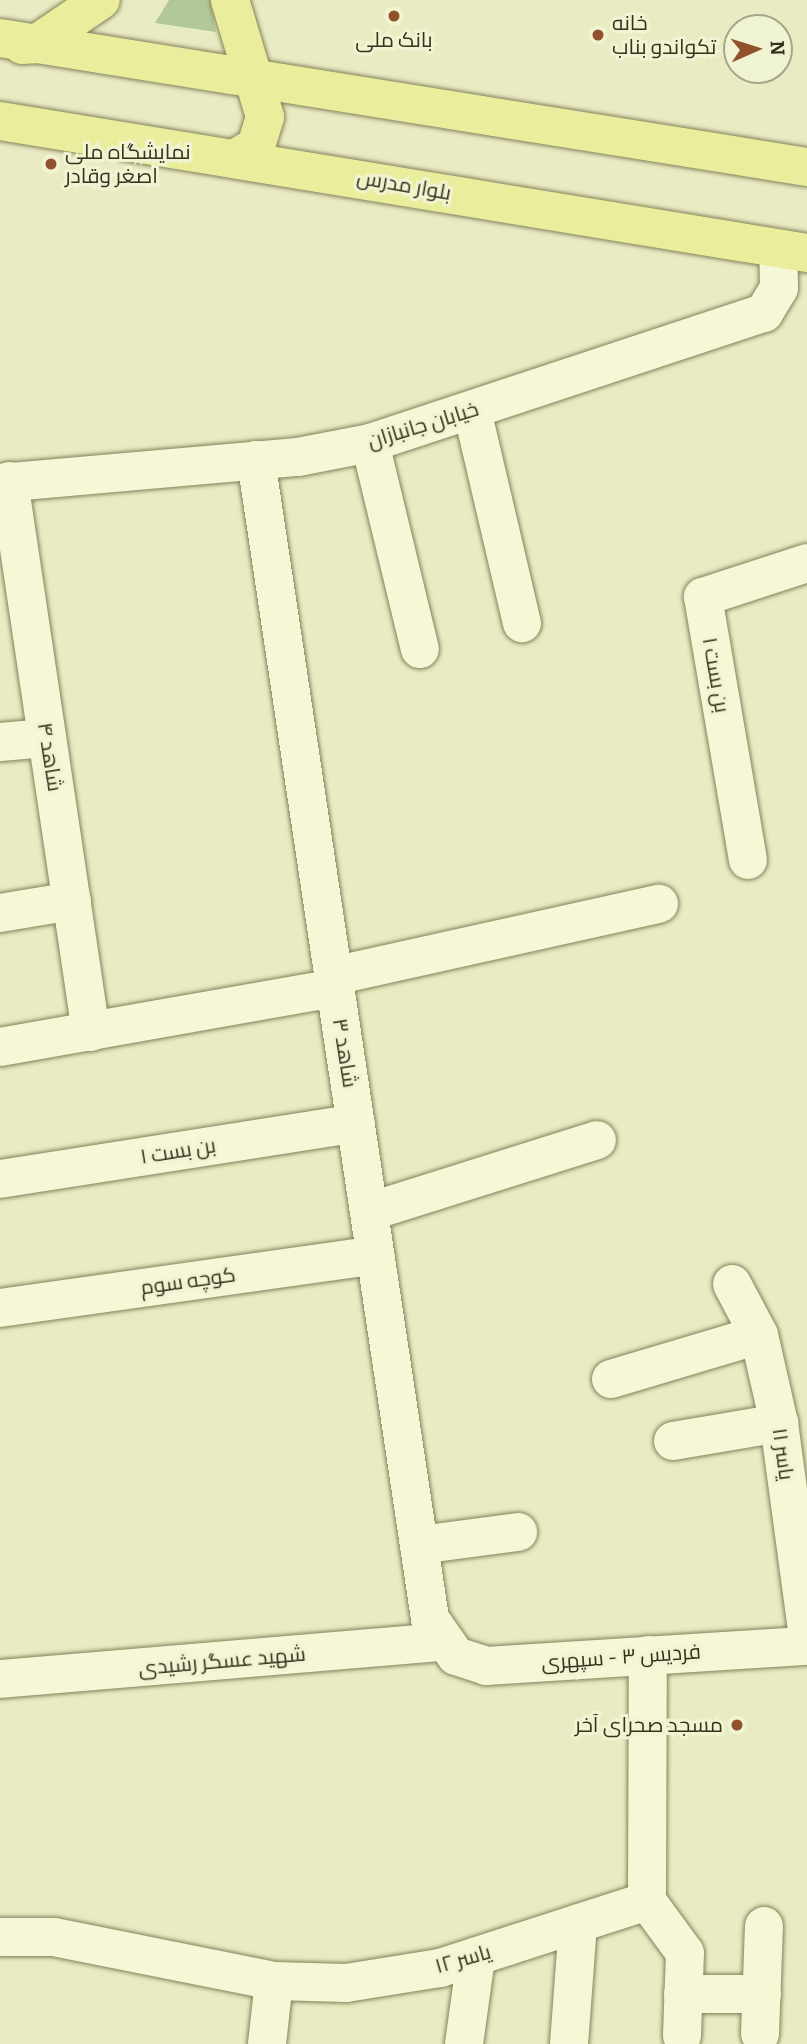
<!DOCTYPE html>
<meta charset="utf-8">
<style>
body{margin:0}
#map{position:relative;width:807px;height:2044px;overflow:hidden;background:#e9ecc3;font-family:Bitter,Cairo,serif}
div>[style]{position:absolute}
.green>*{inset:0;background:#b2c997}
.roads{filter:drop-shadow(0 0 2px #85815b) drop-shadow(0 0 2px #85815b)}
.minor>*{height:38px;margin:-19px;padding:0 19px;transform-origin:19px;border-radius:19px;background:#f5f7d6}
.major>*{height:38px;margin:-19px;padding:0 19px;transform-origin:19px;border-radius:19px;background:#eaee9c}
.dots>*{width:19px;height:19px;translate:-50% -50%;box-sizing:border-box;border:4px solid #f1f4d2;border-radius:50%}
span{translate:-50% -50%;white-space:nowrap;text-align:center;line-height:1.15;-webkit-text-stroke:6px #f1f4d2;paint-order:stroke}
.poi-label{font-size:21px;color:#36321e}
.left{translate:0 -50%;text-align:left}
.right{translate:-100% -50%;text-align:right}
.street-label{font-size:21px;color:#36321e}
.north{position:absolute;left:723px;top:14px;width:70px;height:70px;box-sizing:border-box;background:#f1f4d2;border:2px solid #a6a68a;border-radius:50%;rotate:87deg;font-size:19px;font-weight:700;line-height:28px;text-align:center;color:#36321e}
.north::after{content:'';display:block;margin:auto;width:24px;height:32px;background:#92512d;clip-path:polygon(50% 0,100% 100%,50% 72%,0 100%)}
</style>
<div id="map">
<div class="green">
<div style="clip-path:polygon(169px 0,210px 0,216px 32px,155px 23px)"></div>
</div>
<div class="roads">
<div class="minor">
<div style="left:472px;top:410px;width:219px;rotate:76.8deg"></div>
<div style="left:370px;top:443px;width:212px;rotate:76.4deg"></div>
<div style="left:256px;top:460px;width:1172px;rotate:81.46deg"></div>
<div style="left:430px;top:1619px;width:45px;rotate:54.9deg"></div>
<div style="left:456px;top:1656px;width:32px;rotate:18deg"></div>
<div style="left:486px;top:1666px;width:322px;rotate:-3.6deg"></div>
<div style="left:9px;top:481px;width:557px;rotate:81.54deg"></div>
<div style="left:0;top:483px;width:299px;rotate:-5deg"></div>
<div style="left:298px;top:457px;width:73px;rotate:-11deg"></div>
<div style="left:370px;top:443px;width:415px;rotate:-18.3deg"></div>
<div style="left:764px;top:313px;width:29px;rotate:-59deg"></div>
<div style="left:779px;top:288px;width:39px;rotate:-91deg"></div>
<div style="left:0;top:742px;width:47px;rotate:-4.9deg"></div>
<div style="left:748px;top:860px;width:267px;rotate:-99.7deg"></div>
<div style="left:703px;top:597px;width:109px;rotate:-18.1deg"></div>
<div style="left:0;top:913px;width:73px;rotate:-9.5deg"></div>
<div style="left:333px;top:976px;width:334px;rotate:-12.5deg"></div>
<div style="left:0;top:1047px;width:340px;rotate:-10deg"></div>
<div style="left:0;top:1179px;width:360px;rotate:-8.9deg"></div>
<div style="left:369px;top:1212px;width:239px;rotate:-17.5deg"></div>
<div style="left:732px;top:1284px;width:58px;rotate:62.1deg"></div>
<div style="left:759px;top:1335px;width:90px;rotate:77.2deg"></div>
<div style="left:779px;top:1423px;width:210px;rotate:82.3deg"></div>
<div style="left:0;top:1308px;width:379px;rotate:-8deg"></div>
<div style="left:611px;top:1379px;width:154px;rotate:-16.6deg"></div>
<div style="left:673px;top:1441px;width:108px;rotate:-9.6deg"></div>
<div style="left:419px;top:1545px;width:100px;rotate:-7.5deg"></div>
<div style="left:0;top:1679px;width:446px;rotate:-4.8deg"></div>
<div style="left:647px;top:1901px;width:64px;rotate:53.8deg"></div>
<div style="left:685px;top:1953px;width:83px;rotate:92.1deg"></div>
<div style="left:0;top:1937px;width:54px"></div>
<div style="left:54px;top:1937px;width:224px;rotate:11.3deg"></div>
<div style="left:274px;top:1981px;width:72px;rotate:1.6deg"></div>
<div style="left:346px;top:1983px;width:95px;rotate:-9.1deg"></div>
<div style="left:440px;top:1968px;width:218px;rotate:-17.9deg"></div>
<div style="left:647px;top:1901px;width:246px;rotate:-89.8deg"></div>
<div style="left:683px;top:1994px;width:79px"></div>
<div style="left:760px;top:2034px;width:108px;rotate:-87.9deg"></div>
<div style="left:267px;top:2044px;width:63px;rotate:-83.7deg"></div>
<div style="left:464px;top:2044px;width:88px;rotate:-82.1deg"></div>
<div style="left:569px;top:2044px;width:121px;rotate:-85.7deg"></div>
</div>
<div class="major">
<div style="left:230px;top:0;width:122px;rotate:73.3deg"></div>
<div style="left:265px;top:117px;width:30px;rotate:107deg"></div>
<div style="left:256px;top:146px;width:21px;rotate:149deg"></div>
<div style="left:0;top:38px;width:817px;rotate:9.08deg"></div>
<div style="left:22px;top:45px;width:14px;rotate:-4deg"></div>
<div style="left:36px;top:44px;width:78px;rotate:-34.1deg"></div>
<div style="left:0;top:121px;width:818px;rotate:9.29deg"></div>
</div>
</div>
<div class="dots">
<div style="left:394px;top:16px;background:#92512d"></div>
<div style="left:598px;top:35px;background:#92512d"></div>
<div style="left:51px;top:164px;background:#92512d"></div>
<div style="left:737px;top:1725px;background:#92512d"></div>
</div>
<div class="poi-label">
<span class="left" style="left:612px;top:35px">خانه<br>تکواندو بناب</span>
<span style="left:394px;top:40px">بانک ملی</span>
<span class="left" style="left:65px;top:164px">نمایشگاه ملی<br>اصغر وقادر</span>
<span class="right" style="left:723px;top:1725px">مسجد صحرای آخر</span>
</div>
<div class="street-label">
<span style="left:404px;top:185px;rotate:10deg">بلوار مدرس</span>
<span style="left:423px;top:425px;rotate:-17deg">خیابان جانبازان</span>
<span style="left:716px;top:675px;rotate:80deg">بن بست ۱</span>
<span style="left:50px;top:757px;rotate:81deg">شاهد ۴</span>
<span style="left:345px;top:1053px;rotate:81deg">شاهد ۳</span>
<span style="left:178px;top:1151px;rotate:-9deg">بن بست ۱</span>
<span style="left:188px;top:1281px;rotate:-8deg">کوچه سوم</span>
<span style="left:783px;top:1454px;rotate:82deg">یاسر ۱۱</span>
<span style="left:621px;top:1657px;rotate:-4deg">فردیس ۳ - سپهری</span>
<span style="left:222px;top:1661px;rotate:-5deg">شهید عسگر رشیدی</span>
<span style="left:463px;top:1959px;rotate:-16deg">یاسر ۱۲</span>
</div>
<div class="north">N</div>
</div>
